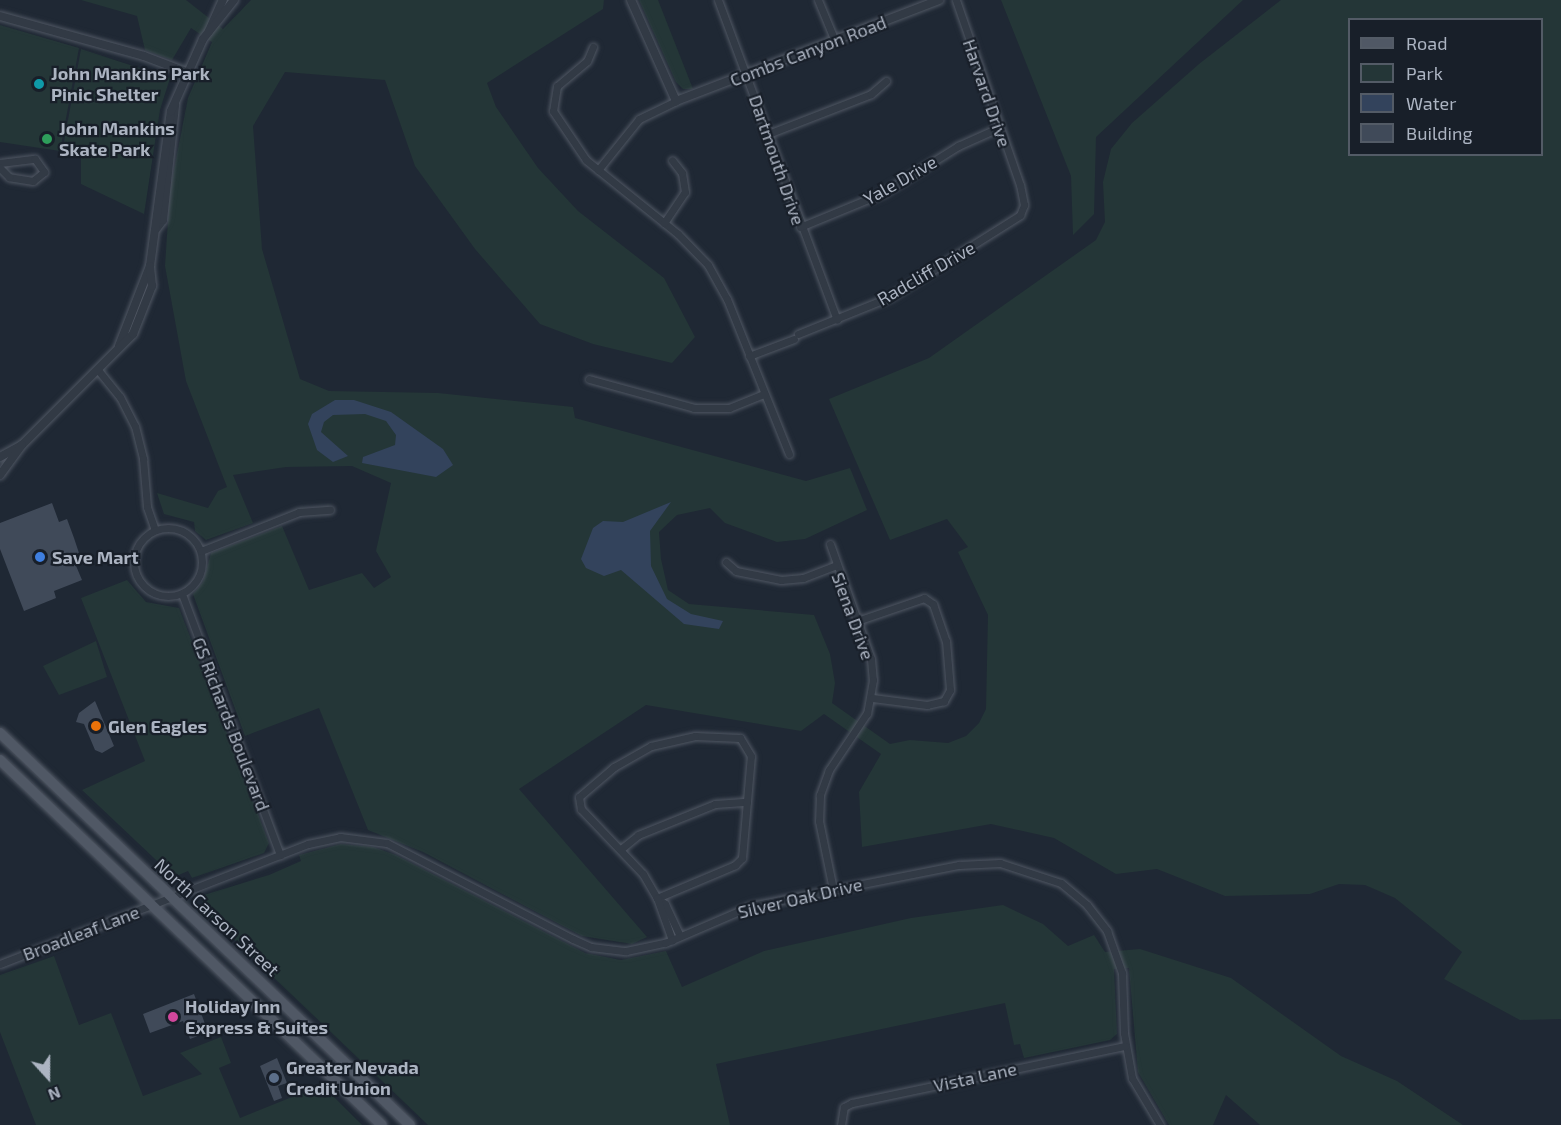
<!DOCTYPE html>
<style>
body{margin:0}
#map{position:relative;width:1561px;height:1125px;overflow:hidden;background:#1f2834;font-family:"Exo 2",sans-serif}
div>[style]{position:absolute}
.green>*{inset:0;background:#243637}
.water>*{inset:0;background:#33435c}
.building>*{inset:0;background:#404a59}
.roads{filter:drop-shadow(0 0 2px #505763) drop-shadow(0 0 2px #505763)}
.minor>*{height:7px;margin:-3.5px;padding:0 3.5px;transform-origin:3.5px;border-radius:3.5px;background:#323a45}
.minor>.ring{margin:-3.5px;padding:0;box-sizing:content-box;background:none;border:7px solid #323a45;border-radius:50%}
.tertiary>*{height:8px;margin:-4px;padding:0 4px;transform-origin:4px;border-radius:4px;background:#323a45}
.primary>*{height:10px;margin:-5px;padding:0 5px;transform-origin:5px;border-radius:5px;background:#505865}
.dots>*{width:16px;height:16px;translate:-50% -50%;box-sizing:border-box;border:3px solid #181f29;border-radius:50%}
span{translate:-50% -50%;white-space:nowrap;text-align:center;line-height:1.15;-webkit-text-stroke:4.5px #181f29;paint-order:stroke}
.street-label{font-size:18px;color:#acb4c2}
.poi-label{font-size:18px;color:#acb4c2;font-weight:700}
.left{translate:0 -50%;text-align:left}
.legend{position:absolute;left:1348px;top:18px;width:195px;height:138px;box-sizing:border-box;background:#181f29;border:2px solid #535b66;margin:0;padding:8px 10px;list-style:none;font-size:18px;color:#acb4c2}
.legend li{display:flex;align-items:center;gap:12px;height:30px}
.legend b{width:30px;border:2px solid #535b66}
.north{position:absolute;left:18px;top:1047px;width:60px;height:60px;-webkit-text-stroke:4px #181f29;paint-order:stroke;rotate:159deg;font-size:16px;font-weight:700;line-height:24px;text-align:center;color:#acb4c2}
.north::after{content:'';display:block;margin:auto;width:21px;height:27px;background:#acb4c2;clip-path:polygon(50% 0,100% 100%,50% 72%,0 100%)}
</style>
<div id="map">
<div class="green">
<div style="clip-path:polygon(evenodd,81px 0,186px 0,223px 29px,251px 0,604px 0,603px 9px,487px 83px,496px 107px,538px 168px,578px 211px,664px 278px,695px 337px,672px 363px,593px 344px,540px 324px,475px 249px,415px 166px,385px 80px,285px 72px,253px 126px,262px 249px,300px 379px,329px 391px,438px 393px,573px 407px,575px 418px,806px 481px,850px 468px,867px 510px,805px 539px,777px 542px,725px 523px,710px 508px,677px 515px,659px 532px,661px 559px,668px 590px,689px 604px,814px 615px,830px 654px,835px 683px,832px 703px,890px 744px,910px 740px,948px 743px,966px 736px,979px 723px,986px 709px,988px 615px,958px 552px,968px 547px,947px 519px,890px 540px,829px 399px,929px 358px,1096px 240px,1105px 222px,1103px 182px,1111px 149px,1132px 123px,1199px 64px,1281px 0,1561px 0,1561px 1019px,1520px 1020px,1444px 979px,1462px 952px,1395px 898px,1365px 885px,1339px 884px,1310px 894px,1225px 896px,1157px 869px,1116px 874px,1054px 838px,991px 824px,862px 847px,859px 792px,881px 754px,824px 714px,801px 731px,646px 705px,519px 789px,647px 937px,632px 944px,582px 936px,423px 852px,368px 830px,319px 708px,245px 736px,193px 594px,203px 582px,211px 553px,282px 526px,309px 590px,362px 573px,374px 588px,391px 577px,376px 551px,391px 483px,352px 466px,286px 467px,233px 475px,253px 523px,206px 540px,195px 531px,194px 522px,164px 514px,157px 493px,208px 508px,218px 491px,227px 487px,186px 381px,165px 266px,170px 190px,188px 98px,212px 42px,191px 28px,172px 60px,145px 50px,137px 16px,81px 0,1350px 20px,1542px 20px,1542px 154px,1350px 154px,1350px 20px)"></div>
<div style="clip-path:polygon(639px 0,658px 0,693px 89px,683px 89px,676px 82px)"></div>
<div style="clip-path:polygon(1001px 0,1243px 0,1096px 137px,1094px 214px,1073px 235px,1071px 176px)"></div>
<div style="clip-path:polygon(0 25px,79px 48px,60px 151px,0 142px)"></div>
<div style="clip-path:polygon(81px 49px,170px 78px,160px 110px,144px 214px,81px 184px,81px 158px,61px 158px)"></div>
<div style="clip-path:polygon(127px 580px,146px 602px,179px 608px,269px 843px,264px 853px,192px 878px,188px 871px,174px 877px,82px 790px,145px 761px,81px 598px)"></div>
<div style="clip-path:polygon(96px 641px,107px 677px,59px 695px,43px 666px)"></div>
<div style="clip-path:polygon(341px 844px,373px 847px,396px 855px,585px 953px,621px 960px,666px 951px,682px 987px,764px 951px,911px 918px,1003px 905px,1043px 924px,1068px 946px,1094px 935px,1105px 952px,1140px 949px,1231px 978px,1341px 1056px,1397px 1081px,1463px 1125px,1260px 1125px,1226px 1095px,1213px 1125px,1169px 1125px,1138px 1072px,1129px 968px,1114px 969px,1117px 1034px,1110px 1040px,1024px 1058px,1020px 1044px,1014px 1045px,1005px 1003px,716px 1064px,730px 1125px,428px 1125px,201px 908px,204px 895px,269px 875px,301px 861px,299px 855px)"></div>
<div style="clip-path:polygon(54px 956px,79px 1025px,111px 1013px,143px 1096px,202px 1074px,180px 1053px,221px 1037px,231px 1063px,219px 1068px,240px 1118px,322px 1085px,362px 1125px,36px 1125px,0 1032px,0 975px)"></div>
</div>
<div class="water">
<div style="clip-path:polygon(335px 400px,354px 400px,391px 412px,443px 449px,453px 465px,436px 477px,362px 463px,363px 457px,395px 445px,396px 435px,386px 421px,365px 414px,333px 415px,324px 422px,321px 432px,348px 456px,333px 462px,317px 450px,308px 424px,312px 414px)"></div>
<div style="clip-path:polygon(671px 502px,650px 531px,651px 566px,667px 599px,691px 614px,723px 621px,719px 629px,684px 624px,621px 570px,604px 576px,586px 568px,581px 559px,593px 528px,603px 521px,623px 522px)"></div>
</div>
<div class="building">
<div style="clip-path:polygon(52px 503px,59px 522px,67px 519px,74px 538px,79px 553px,74px 561px,82px 580px,54px 591px,56px 598px,24px 611px,0 549px,0 523px)"></div>
<div style="clip-path:polygon(95px 701px,114px 746px,102px 753px,95px 750px,84px 724px,76px 722px,79px 713px)"></div>
<div style="clip-path:polygon(194px 994px,208px 1032px,190px 1039px,183px 1021px,150px 1033px,143px 1014px)"></div>
<div style="clip-path:polygon(277px 1058px,287px 1083px,278px 1086px,282px 1098px,274px 1101px,260px 1066px)"></div>
</div>
<div class="roads">
<div class="minor">
<div style="left:718px;top:0;width:341px;rotate:69.6deg"></div>
<div style="left:818px;top:0;width:44px;rotate:67.5deg"></div>
<div style="left:593px;top:47px;width:15px;rotate:113deg"></div>
<div style="left:587px;top:61px;width:39px;rotate:140deg"></div>
<div style="left:557px;top:86px;width:25px;rotate:99deg"></div>
<div style="left:553px;top:111px;width:59px;rotate:56deg"></div>
<div style="left:586px;top:160px;width:118px;rotate:38.8deg"></div>
<div style="left:678px;top:234px;width:43px;rotate:45.9deg"></div>
<div style="left:708px;top:265px;width:39px;rotate:61deg"></div>
<div style="left:727px;top:299px;width:167px;rotate:68.2deg"></div>
<div style="left:768px;top:134px;width:110px;rotate:-21.2deg"></div>
<div style="left:871px;top:94px;width:20px;rotate:-41deg"></div>
<div style="left:0;top:163px;width:35px;rotate:-7deg"></div>
<div style="left:35px;top:159px;width:16px;rotate:55deg"></div>
<div style="left:44px;top:172px;width:14px;rotate:141deg"></div>
<div style="left:33px;top:181px;width:24px;rotate:-171deg"></div>
<div style="left:9px;top:177px;width:13px;rotate:-135deg"></div>
<div style="left:598px;top:170px;width:65px;rotate:-51.2deg"></div>
<div style="left:639px;top:119px;width:41px;rotate:-25.9deg"></div>
<div style="left:664px;top:223px;width:37px;rotate:-56deg"></div>
<div style="left:685px;top:192px;width:19px;rotate:-99deg"></div>
<div style="left:682px;top:173px;width:16px;rotate:-128deg"></div>
<div style="left:800px;top:227px;width:90px;rotate:-22.3deg"></div>
<div style="left:883px;top:193px;width:89px;rotate:-32.1deg"></div>
<div style="left:958px;top:146px;width:44px;rotate:-24.2deg"></div>
<div style="left:798px;top:334px;width:99px;rotate:-21.9deg"></div>
<div style="left:890px;top:297px;width:154px;rotate:-32.2deg"></div>
<div style="left:1020px;top:215px;width:11px;rotate:-68deg"></div>
<div style="left:1024px;top:205px;width:20px;rotate:-101deg"></div>
<div style="left:1020px;top:185px;width:196px;rotate:-109.1deg"></div>
<div style="left:749px;top:356px;width:48px;rotate:-20.7deg"></div>
<div style="left:98px;top:370px;width:35px;rotate:51deg"></div>
<div style="left:120px;top:397px;width:33px;rotate:63deg"></div>
<div style="left:135px;top:426px;width:34px;rotate:76deg"></div>
<div style="left:143px;top:459px;width:48px;rotate:85.2deg"></div>
<div style="left:147px;top:507px;width:24px;rotate:71deg"></div>
<div style="left:589px;top:379px;width:109px;rotate:15.4deg"></div>
<div style="left:694px;top:408px;width:35px"></div>
<div style="left:729px;top:408px;width:38px;rotate:-22deg"></div>
<div class="ring" style="left:134px;top:528px;width:61px;height:61px"></div>
<div style="left:830px;top:544px;width:122px;rotate:70.4deg"></div>
<div style="left:871px;top:659px;width:21px;rotate:85deg"></div>
<div style="left:873px;top:680px;width:34px;rotate:100deg"></div>
<div style="left:867px;top:713px;width:69px;rotate:123.7deg"></div>
<div style="left:829px;top:770px;width:27px;rotate:110deg"></div>
<div style="left:820px;top:795px;width:26px;rotate:92deg"></div>
<div style="left:819px;top:821px;width:69px;rotate:78.4deg"></div>
<div style="left:201px;top:551px;width:105px;rotate:-21.7deg"></div>
<div style="left:299px;top:512px;width:31px;rotate:-4deg"></div>
<div style="left:726px;top:562px;width:13px;rotate:42deg"></div>
<div style="left:736px;top:571px;width:46px;rotate:11.3deg"></div>
<div style="left:781px;top:580px;width:22px;rotate:-5deg"></div>
<div style="left:803px;top:578px;width:34px;rotate:-21deg"></div>
<div style="left:182px;top:594px;width:279px;rotate:69.4deg"></div>
<div style="left:857px;top:621px;width:71px;rotate:-18.9deg"></div>
<div style="left:924px;top:598px;width:11px;rotate:34deg"></div>
<div style="left:933px;top:604px;width:39px;rotate:71deg"></div>
<div style="left:946px;top:641px;width:49px;rotate:85.3deg"></div>
<div style="left:950px;top:690px;width:13px;rotate:119deg"></div>
<div style="left:944px;top:701px;width:17px;rotate:167deg"></div>
<div style="left:927px;top:705px;width:55px;rotate:-172.7deg"></div>
<div style="left:621px;top:849px;width:22px;rotate:-39deg"></div>
<div style="left:638px;top:835px;width:83px;rotate:-21.9deg"></div>
<div style="left:715px;top:804px;width:32px;rotate:-4deg"></div>
<div style="left:657px;top:898px;width:85px;rotate:-22.9deg"></div>
<div style="left:735px;top:865px;width:10px;rotate:-45deg"></div>
<div style="left:742px;top:858px;width:102px;rotate:-85deg"></div>
<div style="left:751px;top:756px;width:21px;rotate:-121deg"></div>
<div style="left:740px;top:738px;width:45px;rotate:-177.5deg"></div>
<div style="left:695px;top:736px;width:45px;rotate:167.2deg"></div>
<div style="left:651px;top:746px;width:43px;rotate:150.4deg"></div>
<div style="left:614px;top:767px;width:46px;rotate:139.4deg"></div>
<div style="left:579px;top:797px;width:12px;rotate:81deg"></div>
<div style="left:581px;top:809px;width:90px;rotate:46.4deg"></div>
<div style="left:643px;top:874px;width:28px;rotate:60deg"></div>
<div style="left:657px;top:898px;width:10px;rotate:37deg"></div>
<div style="left:665px;top:904px;width:35px;rotate:65deg"></div>
<div style="left:657px;top:898px;width:45px;rotate:70.3deg"></div>
<div style="left:0;top:964px;width:331px;rotate:-21.3deg"></div>
<div style="left:308px;top:844px;width:33px;rotate:-12deg"></div>
<div style="left:340px;top:837px;width:47px;rotate:7.3deg"></div>
<div style="left:387px;top:843px;width:209px;rotate:27.3deg"></div>
<div style="left:573px;top:939px;width:20px;rotate:24deg"></div>
<div style="left:591px;top:947px;width:35px;rotate:7deg"></div>
<div style="left:626px;top:951px;width:40px;rotate:-12deg"></div>
<div style="left:665px;top:943px;width:94px;rotate:-23.3deg"></div>
<div style="left:751px;top:906px;width:212px;rotate:-11.2deg"></div>
<div style="left:959px;top:865px;width:41px;rotate:-2.8deg"></div>
<div style="left:1000px;top:863px;width:64px;rotate:18.2deg"></div>
<div style="left:1061px;top:883px;width:34px;rotate:40deg"></div>
<div style="left:1087px;top:905px;width:33px;rotate:52deg"></div>
<div style="left:1107px;top:931px;width:45px;rotate:70.3deg"></div>
<div style="left:1122px;top:973px;width:60px;rotate:88.1deg"></div>
<div style="left:1124px;top:1033px;width:46px;rotate:79.9deg"></div>
<div style="left:1132px;top:1078px;width:55px;rotate:59.2deg"></div>
<div style="left:841px;top:1125px;width:18px;rotate:-81deg"></div>
<div style="left:844px;top:1107px;width:9px;rotate:-27deg"></div>
<div style="left:852px;top:1103px;width:279px;rotate:-11.8deg"></div>
</div>
<div class="tertiary">
<div style="left:631px;top:0;width:111px;rotate:66deg"></div>
<div style="left:676px;top:101px;width:282px;rotate:-21deg"></div>
<div style="left:0;top:16px;width:149px;rotate:15.5deg"></div>
<div style="left:144px;top:56px;width:45px;rotate:20.9deg"></div>
<div style="left:209px;top:31px;width:34px;rotate:-66deg"></div>
<div style="left:156px;top:229px;width:11px;rotate:-52deg"></div>
<div style="left:163px;top:220px;width:116px;rotate:-84deg"></div>
<div style="left:119px;top:346px;width:86px;rotate:-68.8deg"></div>
<div style="left:150px;top:266px;width:156px;rotate:-82.3deg"></div>
<div style="left:171px;top:111px;width:79px;rotate:-66deg"></div>
<div style="left:203px;top:39px;width:50px;rotate:-51.5deg"></div>
<div style="left:0;top:457px;width:25px;rotate:-29deg"></div>
<div style="left:22px;top:445px;width:157px;rotate:-45deg"></div>
<div style="left:133px;top:334px;width:52px;rotate:-68.4deg"></div>
<div style="left:152px;top:286px;width:20px;rotate:-96deg"></div>
<div style="left:0;top:475px;width:37px;rotate:-54deg"></div>
</div>
<div class="primary">
<div style="left:0;top:733px;width:567px;rotate:43.71deg"></div>
<div style="left:0;top:760px;width:528px;rotate:43.7deg"></div>
</div>
</div>
<div class="dots">
<div style="left:39px;top:84px;background:#0f9aa8"></div>
<div style="left:47px;top:139px;background:#2e9e5b"></div>
<div style="left:40px;top:557px;background:#3f7fe0"></div>
<div style="left:96px;top:726px;background:#e8710a"></div>
<div style="left:173px;top:1017px;background:#d1479c"></div>
<div style="left:274px;top:1078px;background:#5c6f8a"></div>
</div>
<div class="street-label">
<span style="left:808px;top:51px;rotate:-21deg">Combs Canyon Road</span>
<span style="left:987px;top:93px;rotate:71deg">Harvard Drive</span>
<span style="left:777px;top:160px;rotate:71deg">Dartmouth Drive</span>
<span style="left:900px;top:180px;rotate:-30deg">Yale Drive</span>
<span style="left:926px;top:273px;rotate:-30deg">Radcliff Drive</span>
<span style="left:853px;top:616px;rotate:70deg">Siena Drive</span>
<span style="left:231px;top:724px;rotate:69deg">GS Richards Boulevard</span>
<span style="left:800px;top:898px;rotate:-13deg">Silver Oak Drive</span>
<span style="left:217px;top:917px;rotate:43deg">North Carson Street</span>
<span style="left:81px;top:933px;rotate:-21deg">Broadleaf Lane</span>
<span style="left:975px;top:1077px;rotate:-12deg">Vista Lane</span>
</div>
<div class="poi-label">
<span class="left" style="left:51px;top:84px">John Mankins Park<br>Pinic Shelter</span>
<span class="left" style="left:59px;top:139px">John Mankins<br>Skate Park</span>
<span class="left" style="left:52px;top:557px">Save Mart</span>
<span class="left" style="left:108px;top:726px">Glen Eagles</span>
<span class="left" style="left:185px;top:1017px">Holiday Inn<br>Express &amp; Suites</span>
<span class="left" style="left:286px;top:1078px">Greater Nevada<br>Credit Union</span>
</div>
<ul class="legend">
<li><b style="height:8px;background:#505865"></b>Road</li>
<li><b style="height:16px;background:#243637"></b>Park</li>
<li><b style="height:16px;background:#33435c"></b>Water</li>
<li><b style="height:16px;background:#404a59"></b>Building</li>
</ul>
<div class="north">N</div>
</div>
